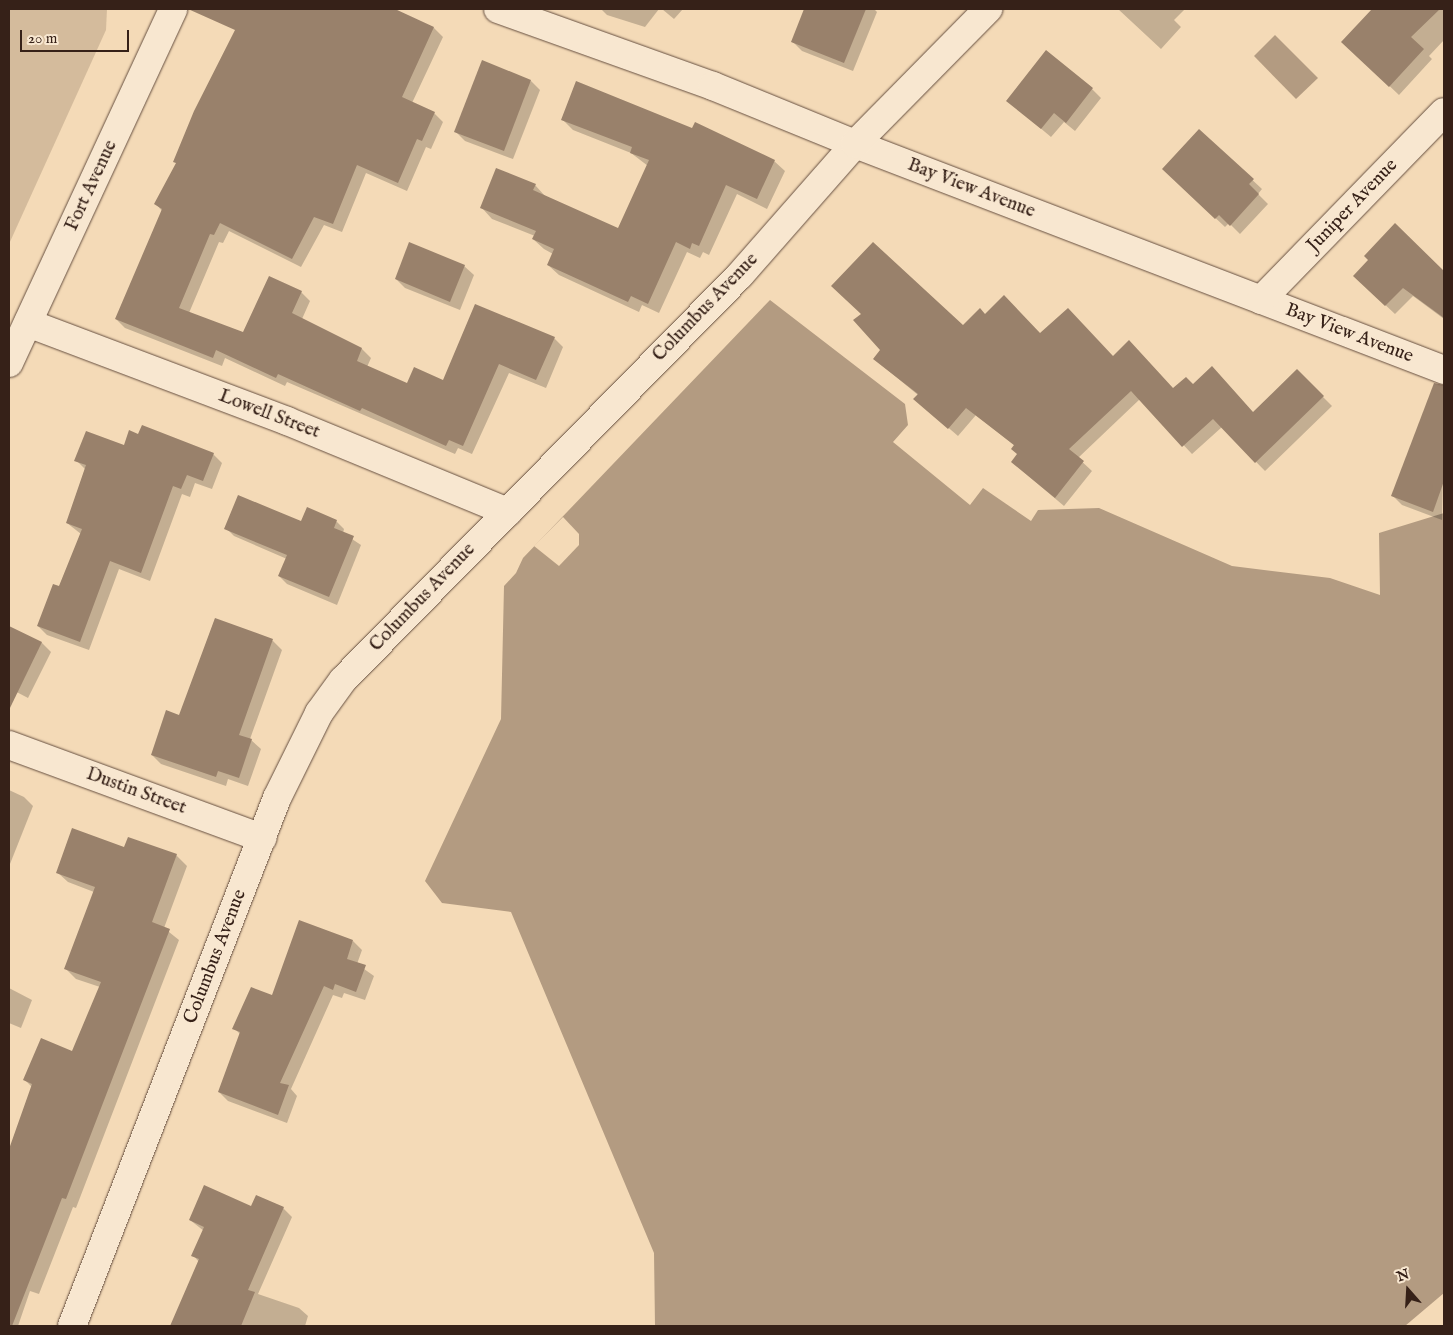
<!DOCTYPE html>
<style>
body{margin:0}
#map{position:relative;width:1453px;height:1335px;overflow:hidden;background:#f4dab7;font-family:"IM FELL English",serif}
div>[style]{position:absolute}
.green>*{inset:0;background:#d4bb9c}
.water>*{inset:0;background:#b39b81}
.pier>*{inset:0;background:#f4dab7}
.shadow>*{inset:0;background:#0003}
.building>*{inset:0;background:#99816b}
.roads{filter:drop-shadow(0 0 1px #664f40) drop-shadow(0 0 1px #664f40)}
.minor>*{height:28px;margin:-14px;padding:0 14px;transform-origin:14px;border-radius:14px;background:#f8e7d0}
.tertiary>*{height:28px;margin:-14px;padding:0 14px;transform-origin:14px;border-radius:14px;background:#f8e7d0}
span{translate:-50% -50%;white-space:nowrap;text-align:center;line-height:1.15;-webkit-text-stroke:4px #f8e7d0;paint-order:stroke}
.street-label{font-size:19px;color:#362118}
.frame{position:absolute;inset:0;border:10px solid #362118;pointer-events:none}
.north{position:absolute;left:1383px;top:1265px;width:50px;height:50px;-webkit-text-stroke:4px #f8e7d0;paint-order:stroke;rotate:341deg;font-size:14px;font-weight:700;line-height:20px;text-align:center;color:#362118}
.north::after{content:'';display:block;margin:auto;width:18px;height:22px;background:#362118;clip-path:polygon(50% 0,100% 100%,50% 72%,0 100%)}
.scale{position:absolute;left:20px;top:30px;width:109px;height:22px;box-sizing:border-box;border:2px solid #362118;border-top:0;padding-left:6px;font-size:15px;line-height:18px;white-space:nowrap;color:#362118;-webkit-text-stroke:4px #f8e7d0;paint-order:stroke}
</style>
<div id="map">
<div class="green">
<div style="clip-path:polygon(9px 9px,107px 9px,106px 30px,9px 244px)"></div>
</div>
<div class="water">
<div style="clip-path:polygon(1275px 35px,1318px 78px,1296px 99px,1254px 56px)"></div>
<div style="clip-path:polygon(770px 300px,905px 404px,908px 425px,893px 442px,970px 505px,983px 488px,1031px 521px,1038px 510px,1099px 508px,1232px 566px,1330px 578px,1380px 595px,1379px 533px,1444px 513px,1444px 1293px,1405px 1326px,655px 1326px,654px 1253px,511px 912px,442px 903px,425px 881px,501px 719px,504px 586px,516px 573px,523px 558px)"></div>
</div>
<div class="pier">
<div style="clip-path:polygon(563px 517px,579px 534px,579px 545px,559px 566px,534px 546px)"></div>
</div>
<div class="shadow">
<div style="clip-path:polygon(242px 9px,392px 9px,434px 28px,443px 37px,412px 103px,434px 113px,443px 122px,431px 149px,426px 147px,407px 191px,366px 173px,342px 232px,324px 225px,301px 267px,229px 231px,223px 243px,219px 242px,189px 313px,244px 333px,301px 292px,310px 301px,302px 319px,362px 349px,371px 358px,367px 367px,407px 385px,444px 382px,554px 338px,563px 347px,546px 388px,509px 373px,472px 454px,458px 448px,455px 454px,287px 382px,285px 386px,225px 358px,222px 366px,125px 328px,116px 319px,162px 211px,156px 204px,177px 164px,236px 31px,234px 28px)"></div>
<div style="clip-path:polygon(601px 9px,659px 9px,645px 27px,607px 15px)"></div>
<div style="clip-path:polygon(662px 9px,683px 9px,674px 19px)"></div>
<div style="clip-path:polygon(806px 9px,874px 9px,877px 12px,853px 71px,802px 51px,792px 41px)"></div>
<div style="clip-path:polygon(1118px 9px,1185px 9px,1174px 20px,1181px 27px,1161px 49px)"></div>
<div style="clip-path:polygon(1374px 9px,1444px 9px,1444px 40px,1429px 56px,1432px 59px,1399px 95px,1343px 42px)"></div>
<div style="clip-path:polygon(531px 81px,540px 90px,513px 159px,465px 141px,455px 131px)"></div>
<div style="clip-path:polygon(1092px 89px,1101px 98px,1075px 131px,1064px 122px,1051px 137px,1008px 101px)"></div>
<div style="clip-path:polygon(562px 119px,774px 161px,785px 171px,767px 209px,737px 194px,709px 255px,703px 252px,700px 258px,687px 252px,659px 313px,642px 305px,639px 312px,559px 275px,548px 265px,553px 254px,544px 249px,533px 239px,535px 236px,492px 219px,482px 208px,535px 185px,545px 196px,619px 230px,648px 166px,631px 153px,573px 130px)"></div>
<div style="clip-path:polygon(1199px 130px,1262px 189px,1258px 194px,1268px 204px,1240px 234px,1229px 223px,1225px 227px,1173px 178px)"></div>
<div style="clip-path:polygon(1395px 225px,1444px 272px,1444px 319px,1413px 296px,1395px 314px,1364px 285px,1370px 260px)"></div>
<div style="clip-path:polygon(464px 266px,474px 275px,460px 310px,405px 288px,396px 279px)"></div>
<div style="clip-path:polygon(985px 315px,1113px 357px,1174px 390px,1193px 385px,1253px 413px,1297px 371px,1332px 406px,1265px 471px,1222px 427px,1192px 454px,1140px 399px,1078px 458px,1092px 471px,1064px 506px,1012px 462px,1018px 455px,1015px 446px,976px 415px,958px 436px,915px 399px,918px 395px,884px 367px)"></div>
<div style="clip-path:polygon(1424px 413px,1444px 421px,1442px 520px,1402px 505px,1393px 496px)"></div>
<div style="clip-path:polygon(124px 446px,213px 454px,222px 463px,212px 489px,195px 483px,190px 497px,182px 494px,150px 581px,119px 569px,89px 650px,47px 635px,38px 626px,59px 587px,81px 534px,67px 523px,85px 469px,76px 460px)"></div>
<div style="clip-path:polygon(336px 521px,344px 529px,343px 533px,361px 545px,337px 605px,287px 584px,279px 576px,287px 559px,234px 536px,226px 528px)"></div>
<div style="clip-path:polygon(215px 619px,273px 641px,282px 650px,250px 739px,261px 749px,248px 786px,228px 779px,226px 786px,161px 764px,152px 755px,180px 716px)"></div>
<div style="clip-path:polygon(9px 627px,42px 643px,51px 652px,28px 698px,9px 688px)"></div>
<div style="clip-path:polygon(9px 790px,24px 797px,33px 806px,10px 864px)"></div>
<div style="clip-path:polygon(125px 848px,176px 855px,187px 866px,164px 928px,179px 940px,76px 1208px,73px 1207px,39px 1294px,30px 1291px,18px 1326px,9px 1326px,9px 1151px,32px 1087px,25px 1080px,73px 1053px,100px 987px,76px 979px,66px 969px,94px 892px,68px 882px,57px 872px)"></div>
<div style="clip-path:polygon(353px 941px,362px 950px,357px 964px,374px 976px,365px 1000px,344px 993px,342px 998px,333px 995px,291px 1089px,297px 1096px,287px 1123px,228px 1101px,219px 1092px,240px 1034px,234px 1028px)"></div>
<div style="clip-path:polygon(9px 988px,32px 1000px,21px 1028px,9px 1023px)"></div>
<div style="clip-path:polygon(252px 1207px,283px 1208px,292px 1217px,258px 1294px,299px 1308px,308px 1316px,305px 1326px,171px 1326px,199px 1262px,193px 1255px,204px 1231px,190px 1220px)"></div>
</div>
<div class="building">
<div style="clip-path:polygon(188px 9px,395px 9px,434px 27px,402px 97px,435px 112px,422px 141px,417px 139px,398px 183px,357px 165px,333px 224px,314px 217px,292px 259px,220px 223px,214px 235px,210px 234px,179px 308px,243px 332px,269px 276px,302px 291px,292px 313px,362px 348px,357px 361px,407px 383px,414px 367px,443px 380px,475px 304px,555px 337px,536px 380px,499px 364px,463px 446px,449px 440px,446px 446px,362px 408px,360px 411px,278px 374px,276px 378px,216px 350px,213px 358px,115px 319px,162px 209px,154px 204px,176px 163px,173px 162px,194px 111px,235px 30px)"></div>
<div style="clip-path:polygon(804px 9px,866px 9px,844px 63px,791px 42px)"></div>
<div style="clip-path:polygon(1372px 9px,1440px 9px,1411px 37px,1424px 49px,1389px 87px,1341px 42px)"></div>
<div style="clip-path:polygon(1046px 50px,1093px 88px,1066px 123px,1054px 113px,1041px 129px,1006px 101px)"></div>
<div style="clip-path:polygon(482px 60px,531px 80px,504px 151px,454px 132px)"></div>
<div style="clip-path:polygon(576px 81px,692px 128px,695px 122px,775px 160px,757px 199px,726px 185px,699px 246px,692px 243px,690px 249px,676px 242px,648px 304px,631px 296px,628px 302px,547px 265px,554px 249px,532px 239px,536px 231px,480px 208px,496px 168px,536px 184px,533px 190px,618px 228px,649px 160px,630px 153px,632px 147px,561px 120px)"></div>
<div style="clip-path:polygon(1199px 129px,1254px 179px,1249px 184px,1259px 194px,1230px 226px,1219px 215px,1215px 219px,1162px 169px)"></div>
<div style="clip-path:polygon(1395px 223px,1444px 271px,1444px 318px,1403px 288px,1385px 306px,1353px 276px,1368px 260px,1364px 256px)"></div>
<div style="clip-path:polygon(409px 242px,465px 265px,450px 302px,395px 279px)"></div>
<div style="clip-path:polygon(873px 242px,963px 325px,980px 308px,985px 314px,1004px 295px,1040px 333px,1068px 308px,1113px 356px,1129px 340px,1173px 388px,1186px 377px,1193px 384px,1212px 366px,1253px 412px,1297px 369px,1324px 396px,1255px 463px,1213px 419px,1182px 447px,1131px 391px,1069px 449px,1084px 461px,1055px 498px,1011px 462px,1017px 454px,1011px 449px,1014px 445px,966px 408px,948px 429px,913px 399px,918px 394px,873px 359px,880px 350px,853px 320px,861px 314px,831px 286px)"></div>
<div style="clip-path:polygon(1434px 383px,1444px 385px,1444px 481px,1433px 512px,1391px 496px)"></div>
<div style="clip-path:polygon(142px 425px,214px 453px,203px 481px,187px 475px,181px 489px,173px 486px,141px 573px,110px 561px,80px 642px,37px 626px,53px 584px,59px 586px,82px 529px,66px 523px,86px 465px,74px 461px,86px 431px,124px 445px,129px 430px,138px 434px)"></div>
<div style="clip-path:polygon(238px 495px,301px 521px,307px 507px,337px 520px,334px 528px,354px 536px,329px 597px,278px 576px,287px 555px,224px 529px)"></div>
<div style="clip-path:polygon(215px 618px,273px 639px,239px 735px,252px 739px,239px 778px,218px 771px,216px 777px,151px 755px,166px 710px,179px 715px)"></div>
<div style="clip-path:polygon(9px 626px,42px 642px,9px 710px)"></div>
<div style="clip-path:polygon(72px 828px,124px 847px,128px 837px,177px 854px,152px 922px,170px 929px,66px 1199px,62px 1198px,12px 1326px,9px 1326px,9px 1149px,32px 1084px,23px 1080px,41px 1038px,72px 1051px,101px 982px,64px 969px,95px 887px,56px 873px)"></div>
<div style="clip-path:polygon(299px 920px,353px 940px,347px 959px,366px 965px,356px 992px,335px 984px,333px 990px,324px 986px,280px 1083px,289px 1085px,278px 1115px,218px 1092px,240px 1032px,232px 1029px,251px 987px,272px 995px)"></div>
<div style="clip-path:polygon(204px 1185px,251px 1206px,256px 1195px,284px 1207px,248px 1290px,255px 1292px,241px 1326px,170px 1326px,199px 1259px,191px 1256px,204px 1227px,189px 1220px)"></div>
</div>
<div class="roads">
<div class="minor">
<div style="left:498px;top:9px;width:228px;rotate:19.7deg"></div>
<div style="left:713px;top:86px;width:153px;rotate:22.2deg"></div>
<div style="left:855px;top:144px;width:631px;rotate:20.99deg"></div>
<div style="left:1261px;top:300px;width:262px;rotate:-45.8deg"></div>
<div style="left:28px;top:323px;width:277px;rotate:20.7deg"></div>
<div style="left:287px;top:421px;width:239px;rotate:22.4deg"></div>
<div style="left:9px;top:745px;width:270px;rotate:20.2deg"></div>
<div style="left:72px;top:1326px;width:566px;rotate:-68.78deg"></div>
<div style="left:277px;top:798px;width:95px;rotate:-63.7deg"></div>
<div style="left:319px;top:713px;width:41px;rotate:-54deg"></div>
<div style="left:343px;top:680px;width:567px;rotate:-45.57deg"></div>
<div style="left:740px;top:275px;width:174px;rotate:-48.7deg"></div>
<div style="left:855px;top:144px;width:190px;rotate:-45.4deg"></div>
</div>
<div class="tertiary">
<div style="left:9px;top:363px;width:390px;rotate:-65.1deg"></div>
</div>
</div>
<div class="street-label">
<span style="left:92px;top:186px;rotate:-65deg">Fort Avenue</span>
<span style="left:971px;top:189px;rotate:21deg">Bay View Avenue</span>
<span style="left:1353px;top:206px;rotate:-46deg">Juniper Avenue</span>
<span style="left:706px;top:308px;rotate:-46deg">Columbus Avenue</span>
<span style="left:1349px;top:334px;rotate:21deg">Bay View Avenue</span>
<span style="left:269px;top:415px;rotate:21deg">Lowell Street</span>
<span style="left:423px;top:598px;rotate:-46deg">Columbus Avenue</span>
<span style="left:136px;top:792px;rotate:20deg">Dustin Street</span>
<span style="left:216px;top:957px;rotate:-69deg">Columbus Avenue</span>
</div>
<div class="frame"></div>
<div class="north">N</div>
<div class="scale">20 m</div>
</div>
